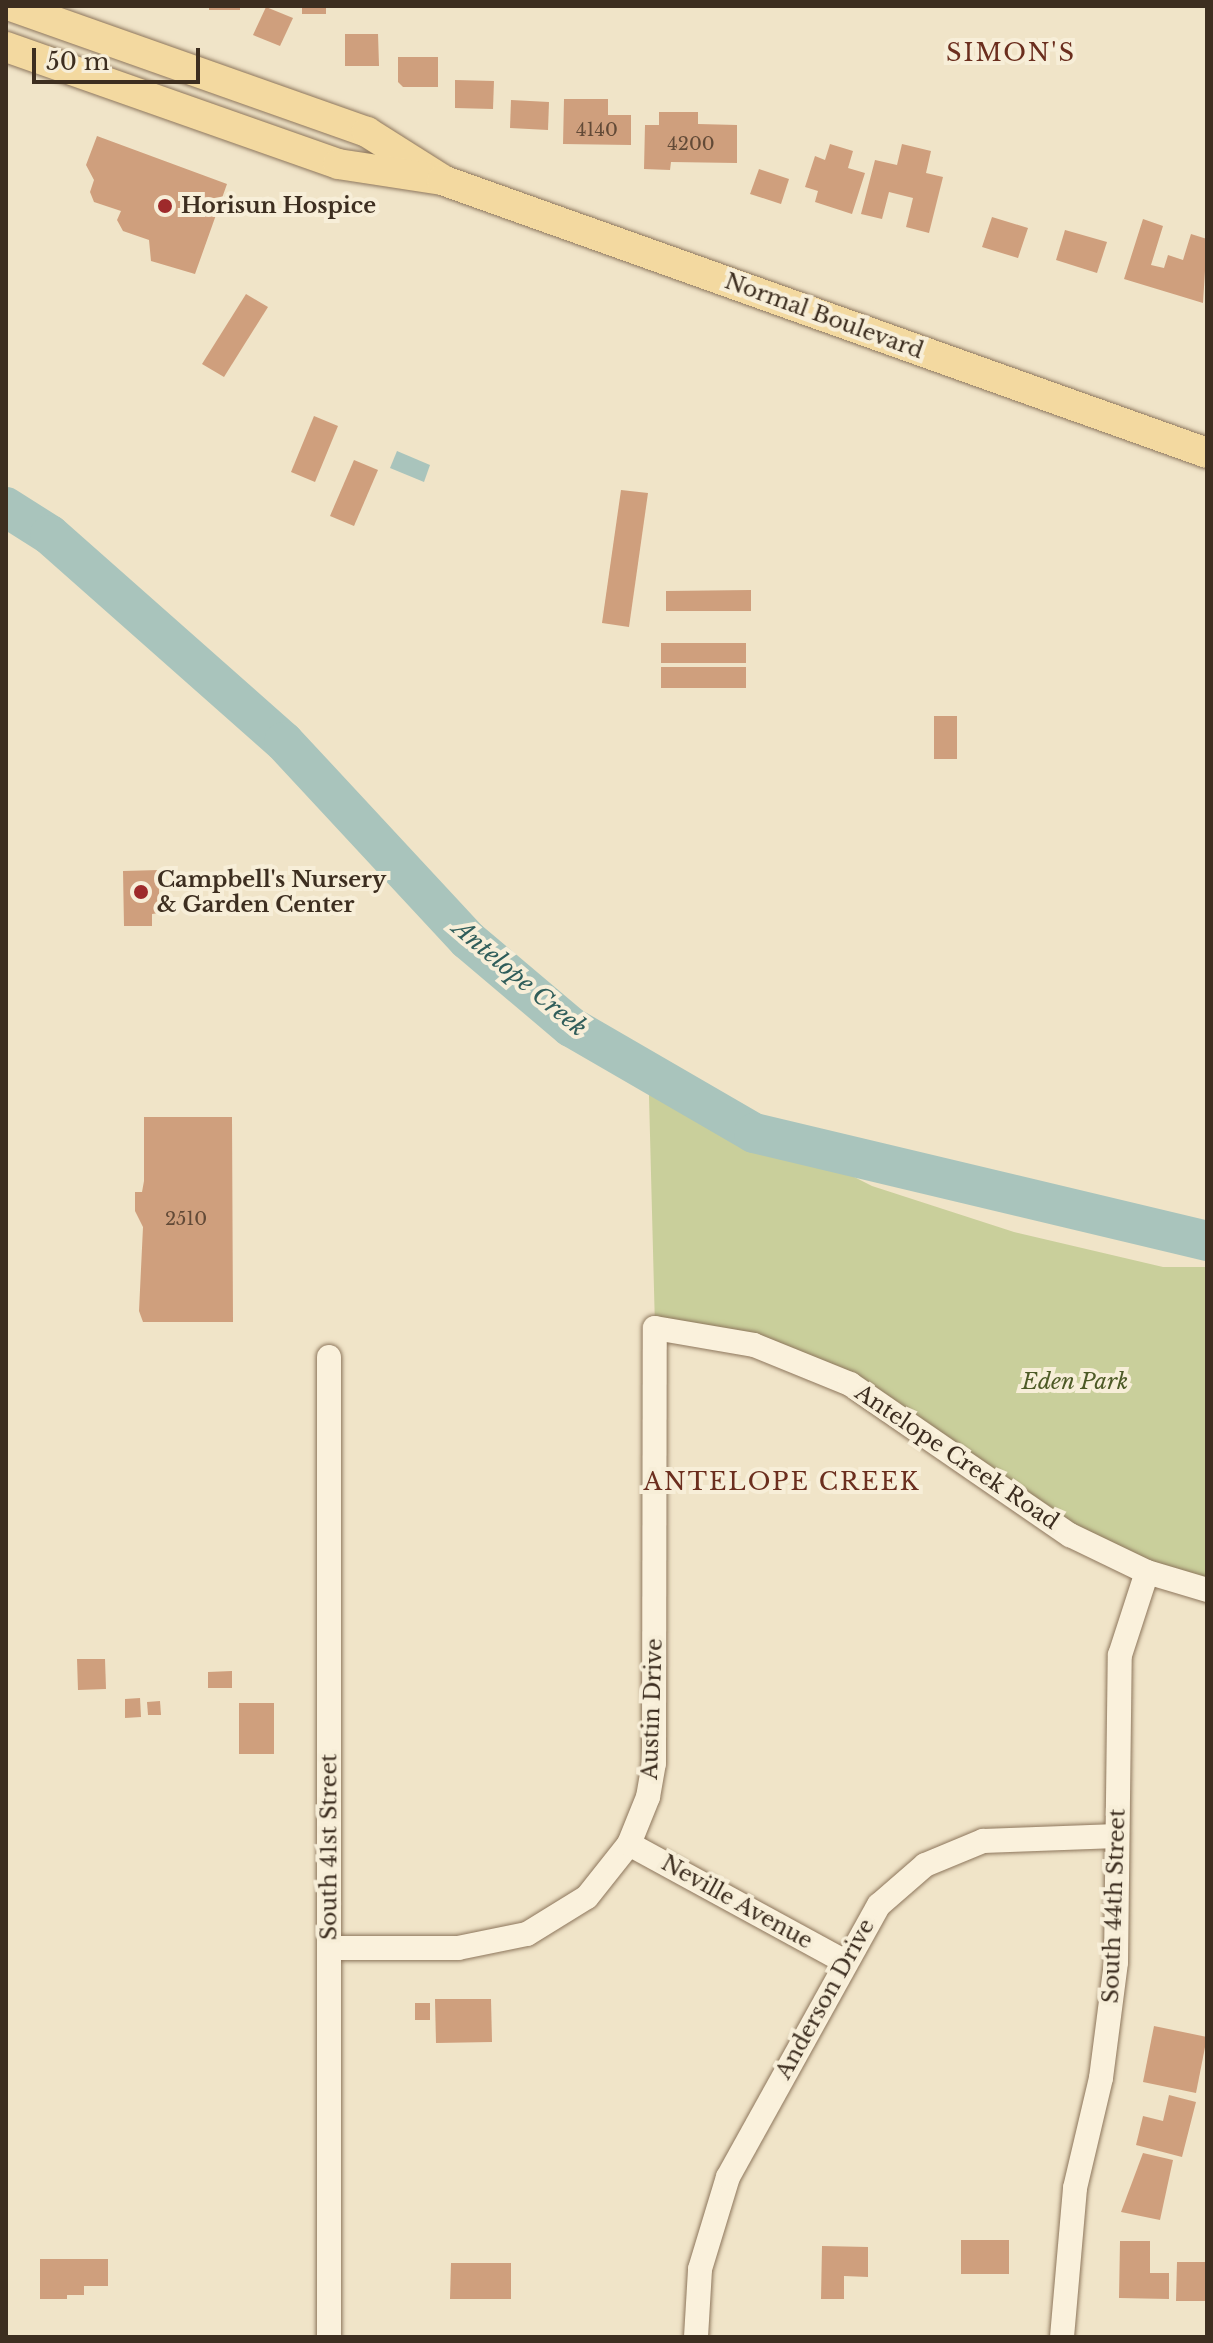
<!DOCTYPE html>
<style>
body{margin:0}
#map{position:relative;width:1213px;height:2343px;overflow:hidden;background:#f0e4c8;font-family:"Libre Baskerville",serif}
div>[style]{position:absolute}
.green>*{inset:0;background:#c9cf9b}
.water>*{inset:0;background:#a9c4bc}
.river>*{height:40px;margin:-20px;padding:0 20px;transform-origin:20px;border-radius:20px;background:#a9c4bc}
.building>*{inset:0;background:#cf9f7d}
.roads{filter:drop-shadow(0 0 2px #8d765c) drop-shadow(0 0 2px #8d765c)}
.minor>*{height:24px;margin:-12px;padding:0 12px;transform-origin:12px;border-radius:12px;background:#faf1dc}
.major>*{height:30px;margin:-15px;padding:0 15px;transform-origin:15px;border-radius:15px;background:#f3d9a0}
.dots>*{width:22px;height:22px;translate:-50% -50%;box-sizing:border-box;border:4px solid #f7eed8;border-radius:50%}
span{translate:-50% -50%;white-space:nowrap;text-align:center;line-height:1.15;-webkit-text-stroke:8px #f7eed8;paint-order:stroke}
.number-label{font-size:18px;color:#624a37}
.number-label span{-webkit-text-stroke-width:0}
.poi-label{font-size:22px;color:#3d2e20;font-weight:700}
.left{translate:0 -50%;text-align:left}
.street-label{font-size:22px;color:#3d2e20}
.park-label{font-size:22px;color:#4d5a26;font-style:italic}
.neighbourhood-label{font-size:24px;color:#6b2e1e;letter-spacing:2px}
.water-label{font-size:24px;color:#2f5d5a;font-style:italic}
.frame{position:absolute;inset:0;border:8px solid #3d2e20;pointer-events:none}
.scale{position:absolute;left:32px;top:48px;width:168px;height:36px;box-sizing:border-box;border:4px solid #3d2e20;border-top:0;padding-left:10px;font-size:24px;line-height:28px;white-space:nowrap;color:#3d2e20;-webkit-text-stroke:6px #f7eed8;paint-order:stroke}
</style>
<div id="map">
<div class="green">
<div style="clip-path:polygon(648px 1058px,746px 1122px,872px 1186px,1014px 1232px,1163px 1267px,1207px 1267px,1207px 1590px,1147px 1572px,849px 1384px,655px 1328px)"></div>
</div>
<div class="water">
<div style="clip-path:polygon(397px 451px,430px 465px,424px 482px,390px 468px)"></div>
</div>
<div class="river">
<div style="left:6px;top:507px;width:52px;rotate:32.5deg"></div>
<div style="left:50px;top:535px;width:312px;rotate:41.5deg"></div>
<div style="left:284px;top:742px;width:270px;rotate:47.1deg"></div>
<div style="left:468px;top:940px;width:135px;rotate:40.2deg"></div>
<div style="left:571px;top:1027px;width:211px;rotate:30.1deg"></div>
<div style="left:754px;top:1133px;width:466px;rotate:13.4deg"></div>
</div>
<div class="building">
<div style="clip-path:polygon(209px 6px,240px 6px,240px 10px,209px 10px)"></div>
<div style="clip-path:polygon(302px 6px,326px 6px,326px 14px,302px 14px)"></div>
<div style="clip-path:polygon(266px 7px,293px 18px,280px 46px,253px 35px)"></div>
<div style="clip-path:polygon(345px 34px,378px 34px,379px 66px,345px 66px)"></div>
<div style="clip-path:polygon(398px 57px,438px 57px,438px 87px,403px 87px,398px 82px)"></div>
<div style="clip-path:polygon(455px 80px,494px 81px,493px 109px,455px 108px)"></div>
<div style="clip-path:polygon(564px 99px,608px 99px,608px 115px,631px 115px,631px 145px,563px 144px)"></div>
<div style="clip-path:polygon(511px 100px,549px 102px,548px 130px,510px 128px)"></div>
<div style="clip-path:polygon(659px 112px,698px 112px,698px 124px,737px 125px,737px 163px,671px 162px,670px 170px,644px 169px,645px 125px,659px 125px)"></div>
<div style="clip-path:polygon(97px 136px,227px 184px,195px 274px,151px 261px,149px 240px,123px 231px,117px 220px,121px 211px,94px 202px,90px 192px,94px 180px,86px 165px)"></div>
<div style="clip-path:polygon(830px 144px,853px 151px,848px 168px,865px 173px,852px 214px,815px 202px,818px 191px,805px 187px,815px 156px,825px 160px)"></div>
<div style="clip-path:polygon(902px 144px,931px 151px,926px 173px,943px 177px,929px 233px,906px 227px,913px 198px,889px 192px,882px 219px,861px 214px,875px 160px,897px 165px)"></div>
<div style="clip-path:polygon(759px 169px,789px 179px,781px 204px,750px 194px)"></div>
<div style="clip-path:polygon(992px 217px,1028px 228px,1018px 258px,982px 247px)"></div>
<div style="clip-path:polygon(1143px 219px,1163px 226px,1151px 265px,1164px 268px,1168px 255px,1183px 260px,1191px 234px,1207px 239px,1203px 303px,1124px 279px)"></div>
<div style="clip-path:polygon(1065px 230px,1107px 242px,1097px 273px,1056px 260px)"></div>
<div style="clip-path:polygon(246px 294px,268px 307px,224px 377px,202px 364px)"></div>
<div style="clip-path:polygon(314px 416px,338px 426px,315px 482px,291px 472px)"></div>
<div style="clip-path:polygon(354px 460px,378px 470px,354px 526px,330px 516px)"></div>
<div style="clip-path:polygon(621px 490px,648px 493px,629px 627px,602px 623px)"></div>
<div style="clip-path:polygon(751px 590px,751px 611px,666px 611px,666px 591px)"></div>
<div style="clip-path:polygon(661px 643px,746px 643px,746px 663px,661px 663px)"></div>
<div style="clip-path:polygon(661px 667px,746px 667px,746px 688px,661px 688px)"></div>
<div style="clip-path:polygon(934px 716px,957px 716px,957px 759px,934px 759px)"></div>
<div style="clip-path:polygon(159px 870px,159px 913px,152px 914px,152px 926px,124px 926px,123px 871px)"></div>
<div style="clip-path:polygon(144px 1117px,232px 1117px,233px 1322px,143px 1322px,139px 1311px,143px 1227px,135px 1211px,135px 1192px,142px 1192px,144px 1181px)"></div>
<div style="clip-path:polygon(77px 1659px,105px 1659px,106px 1689px,78px 1690px)"></div>
<div style="clip-path:polygon(232px 1671px,232px 1688px,208px 1688px,208px 1672px)"></div>
<div style="clip-path:polygon(140px 1698px,141px 1717px,125px 1718px,125px 1699px)"></div>
<div style="clip-path:polygon(160px 1701px,161px 1715px,148px 1715px,147px 1702px)"></div>
<div style="clip-path:polygon(239px 1703px,274px 1703px,274px 1754px,239px 1754px)"></div>
<div style="clip-path:polygon(435px 1999px,491px 1999px,492px 2042px,436px 2043px)"></div>
<div style="clip-path:polygon(415px 2003px,430px 2003px,430px 2020px,415px 2020px)"></div>
<div style="clip-path:polygon(1154px 2026px,1207px 2037px,1196px 2093px,1143px 2082px)"></div>
<div style="clip-path:polygon(1169px 2095px,1196px 2102px,1182px 2157px,1136px 2145px,1143px 2116px,1163px 2121px)"></div>
<div style="clip-path:polygon(1143px 2153px,1173px 2160px,1160px 2220px,1121px 2212px)"></div>
<div style="clip-path:polygon(961px 2240px,1009px 2240px,1009px 2274px,961px 2274px)"></div>
<div style="clip-path:polygon(1120px 2241px,1150px 2241px,1150px 2273px,1169px 2273px,1169px 2299px,1119px 2298px)"></div>
<div style="clip-path:polygon(822px 2246px,868px 2247px,868px 2277px,844px 2276px,844px 2299px,821px 2299px)"></div>
<div style="clip-path:polygon(40px 2259px,108px 2259px,108px 2286px,84px 2286px,84px 2295px,67px 2295px,67px 2299px,40px 2299px)"></div>
<div style="clip-path:polygon(1177px 2262px,1207px 2262px,1207px 2301px,1176px 2301px)"></div>
<div style="clip-path:polygon(451px 2263px,511px 2263px,511px 2299px,450px 2299px)"></div>
</div>
<div class="roads">
<div class="minor">
<div style="left:329px;top:1357px;width:980px;rotate:90deg"></div>
<div style="left:629px;top:1844px;width:245px;rotate:28.6deg"></div>
<div style="left:329px;top:1948px;width:129px"></div>
<div style="left:458px;top:1948px;width:70px;rotate:-11.5deg"></div>
<div style="left:527px;top:1934px;width:70px;rotate:-31.7deg"></div>
<div style="left:587px;top:1897px;width:68px;rotate:-51.6deg"></div>
<div style="left:629px;top:1844px;width:51px;rotate:-68deg"></div>
<div style="left:648px;top:1797px;width:35px;rotate:-80deg"></div>
<div style="left:654px;top:1763px;width:435px;rotate:-89.9deg"></div>
<div style="left:655px;top:1328px;width:100px;rotate:9.7deg"></div>
<div style="left:754px;top:1345px;width:104px;rotate:22.1deg"></div>
<div style="left:850px;top:1384px;width:267px;rotate:34.5deg"></div>
<div style="left:1070px;top:1535px;width:85px;rotate:25.7deg"></div>
<div style="left:1147px;top:1572px;width:63px;rotate:16.7deg"></div>
<div style="left:696px;top:2337px;width:68px;rotate:-86.6deg"></div>
<div style="left:700px;top:2269px;width:96px;rotate:-73.1deg"></div>
<div style="left:728px;top:2177px;width:311px;rotate:-61deg"></div>
<div style="left:879px;top:1905px;width:61px;rotate:-41deg"></div>
<div style="left:925px;top:1865px;width:63px;rotate:-22.5deg"></div>
<div style="left:983px;top:1841px;width:134px;rotate:-2.1deg"></div>
<div style="left:1062px;top:2337px;width:150px;rotate:-85deg"></div>
<div style="left:1075px;top:2188px;width:113px;rotate:-76.7deg"></div>
<div style="left:1101px;top:2078px;width:117px;rotate:-82.6deg"></div>
<div style="left:1116px;top:1962px;width:307px;rotate:-89.3deg"></div>
<div style="left:1120px;top:1655px;width:87px;rotate:-72deg"></div>
</div>
<div class="major">
<div style="left:11px;top:6px;width:378px;rotate:19.5deg"></div>
<div style="left:367px;top:132px;width:86px;rotate:32.2deg"></div>
<div style="left:6px;top:47px;width:352px;rotate:19.4deg"></div>
<div style="left:338px;top:164px;width:105px;rotate:8.7deg"></div>
<div style="left:442px;top:180px;width:812px;rotate:19.64deg"></div>
</div>
</div>
<div class="dots">
<div style="left:165px;top:206px;background:#9e2a2b"></div>
<div style="left:141px;top:892px;background:#9e2a2b"></div>
</div>
<div class="number-label">
<span style="left:597px;top:130px">4140</span>
<span style="left:691px;top:144px">4200</span>
<span style="left:186px;top:1219px">2510</span>
</div>
<div class="poi-label">
<span class="left" style="left:181px;top:206px">Horisun Hospice</span>
<span class="left" style="left:157px;top:892px">Campbell's Nursery<br>&amp; Garden Center</span>
</div>
<div class="street-label">
<span style="left:824px;top:316px;rotate:20deg">Normal Boulevard</span>
<span style="left:957px;top:1457px;rotate:34deg">Antelope Creek Road</span>
<span style="left:652px;top:1709px;rotate:-88deg">Austin Drive</span>
<span style="left:329px;top:1847px;rotate:-90deg">South 41st Street</span>
<span style="left:737px;top:1902px;rotate:29deg">Neville Avenue</span>
<span style="left:1114px;top:1906px;rotate:-88deg">South 44th Street</span>
<span style="left:825px;top:1999px;rotate:-61deg">Anderson Drive</span>
</div>
<div class="park-label">
<span style="left:1075px;top:1382px">Eden Park</span>
</div>
<div class="neighbourhood-label">
<span style="left:1011px;top:53px">SIMON'S</span>
<span style="left:782px;top:1482px">ANTELOPE CREEK</span>
</div>
<div class="water-label">
<span style="left:520px;top:978px;rotate:40deg">Antelope Creek</span>
</div>
<div class="frame"></div>
<div class="scale">50 m</div>
</div>
